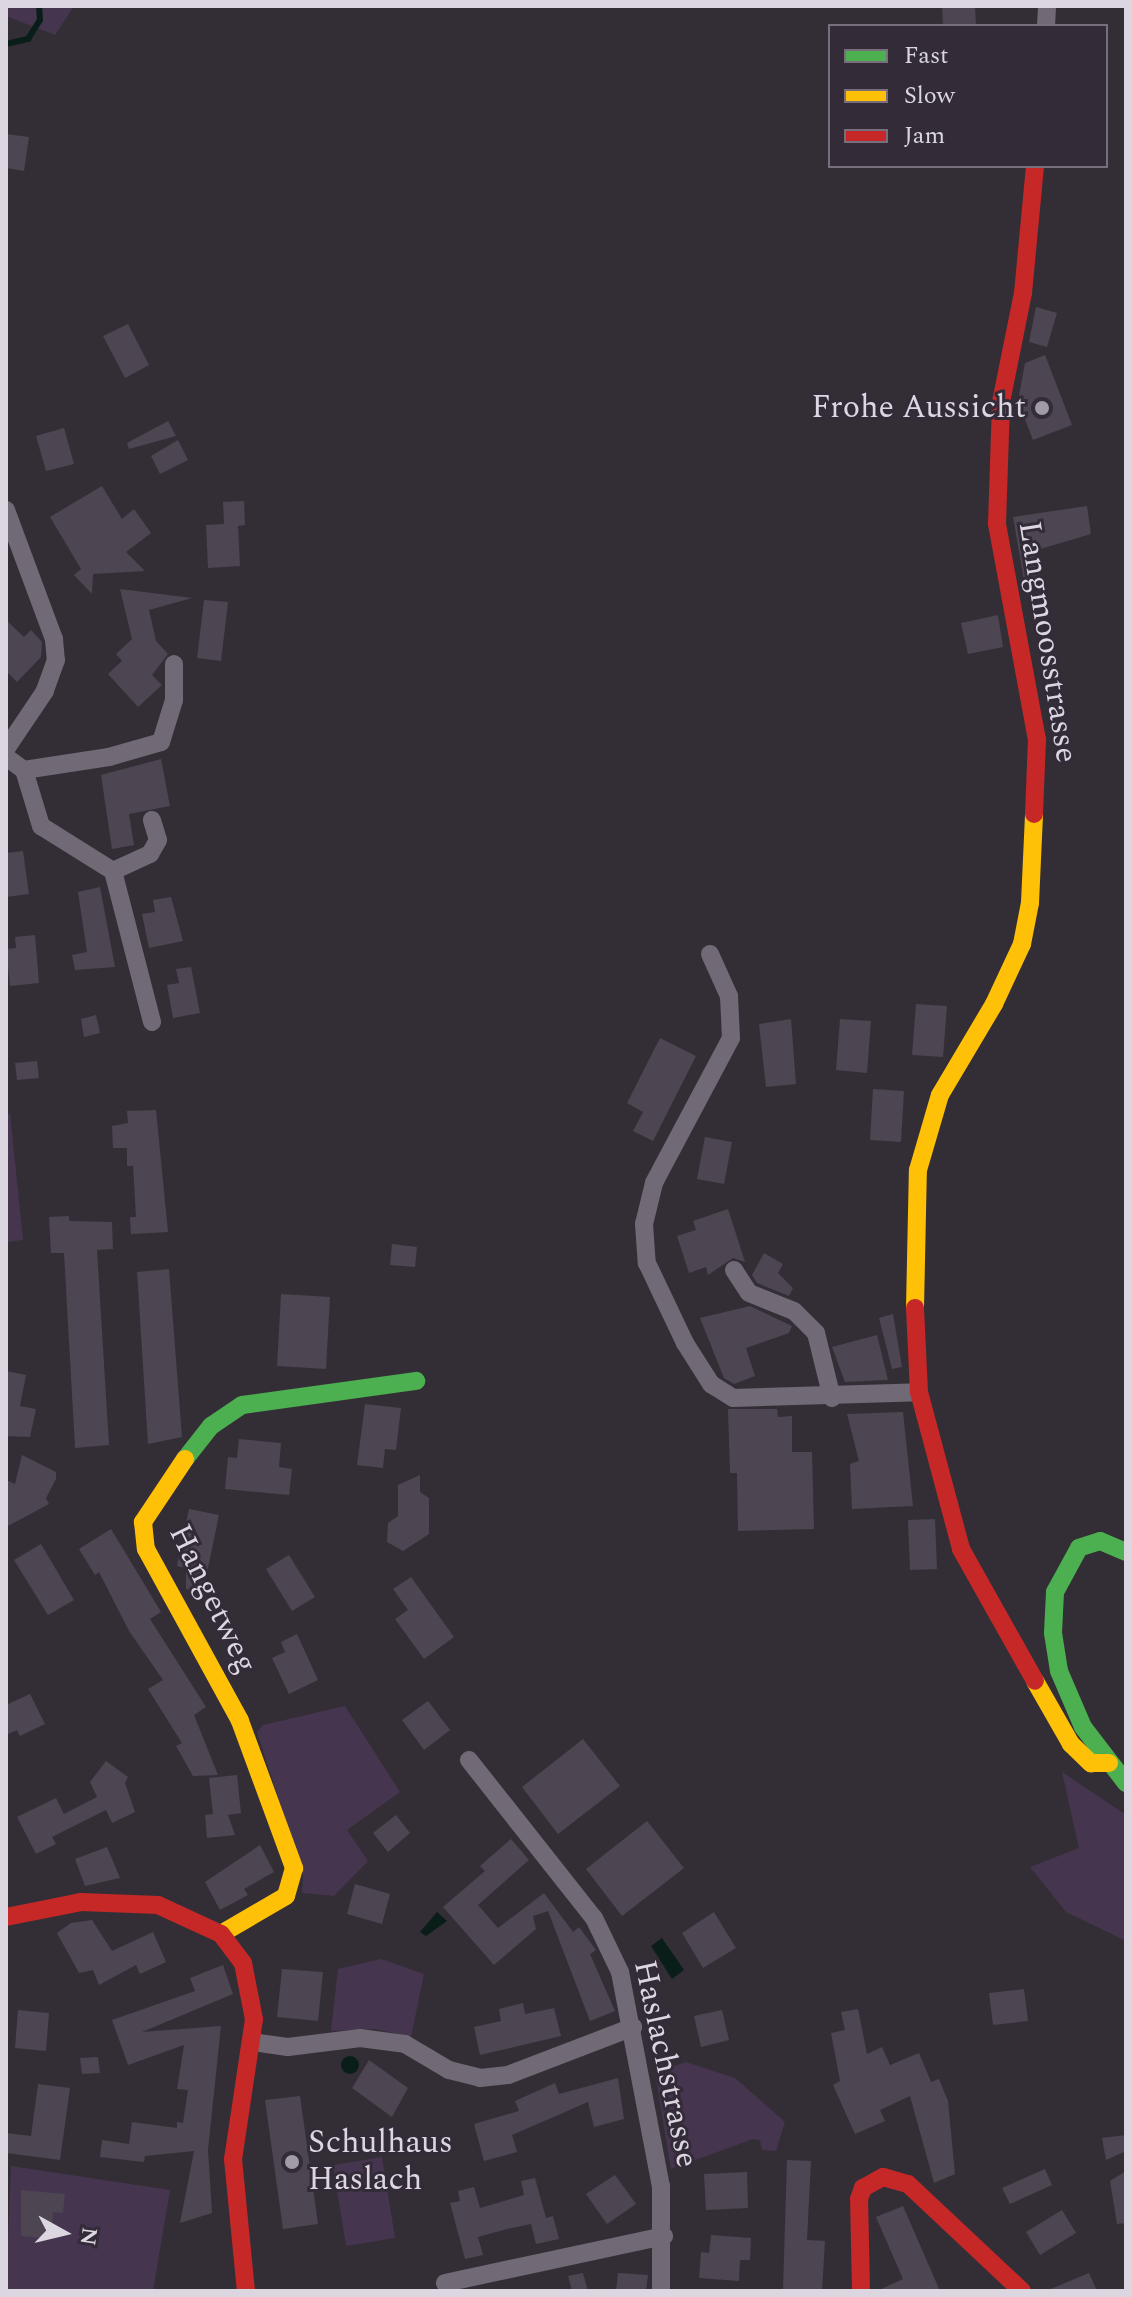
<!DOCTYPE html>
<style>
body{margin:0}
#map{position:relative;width:1132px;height:2297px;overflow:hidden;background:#332e36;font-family:Spectral,serif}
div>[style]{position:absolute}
.green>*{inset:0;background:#45354f}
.water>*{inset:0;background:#091e18}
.round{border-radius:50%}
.stream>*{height:6px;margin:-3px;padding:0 3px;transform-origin:3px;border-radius:3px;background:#091e18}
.building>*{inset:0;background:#4d4552}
.street>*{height:18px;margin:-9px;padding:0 9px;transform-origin:9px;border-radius:9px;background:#716a76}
.fast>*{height:18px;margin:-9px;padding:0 9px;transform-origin:9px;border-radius:9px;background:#4caf50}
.slow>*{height:18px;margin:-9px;padding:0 9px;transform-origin:9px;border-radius:9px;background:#ffc107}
.jam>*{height:18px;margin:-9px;padding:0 9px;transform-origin:9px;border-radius:9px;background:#c62828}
.dots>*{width:22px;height:22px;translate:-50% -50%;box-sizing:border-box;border:4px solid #342b39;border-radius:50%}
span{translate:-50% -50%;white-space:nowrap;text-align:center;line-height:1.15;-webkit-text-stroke:6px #342b39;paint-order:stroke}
.poi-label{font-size:32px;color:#dbd6df}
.right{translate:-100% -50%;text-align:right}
.left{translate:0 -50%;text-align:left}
.street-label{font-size:32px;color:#dbd6df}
.frame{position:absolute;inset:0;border:8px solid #dbd6df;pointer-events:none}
.legend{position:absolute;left:828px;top:24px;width:280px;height:144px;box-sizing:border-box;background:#342b39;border:2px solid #776f7b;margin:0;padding:10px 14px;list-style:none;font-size:24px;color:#dbd6df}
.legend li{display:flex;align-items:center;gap:16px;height:40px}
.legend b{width:40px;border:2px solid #776f7b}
.north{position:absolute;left:24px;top:2193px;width:80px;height:80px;-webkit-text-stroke:6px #342b39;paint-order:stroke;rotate:98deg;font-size:22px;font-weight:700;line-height:32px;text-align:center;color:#dbd6df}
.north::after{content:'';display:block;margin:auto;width:28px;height:36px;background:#dbd6df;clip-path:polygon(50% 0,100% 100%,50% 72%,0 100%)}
</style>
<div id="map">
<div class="green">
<div style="clip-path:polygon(6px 6px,74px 6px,55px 35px,6px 16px)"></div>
<div style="clip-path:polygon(10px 1113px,23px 1240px,6px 1242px,6px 1115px)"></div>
<div style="clip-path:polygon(345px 1706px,400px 1792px,347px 1830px,368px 1861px,334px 1896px,302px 1893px,303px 1875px,257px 1732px,263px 1725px)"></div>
<div style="clip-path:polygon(1062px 1772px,1126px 1815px,1126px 1941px,1066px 1912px,1030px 1867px,1079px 1848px)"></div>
<div style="clip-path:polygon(381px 1959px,424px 1974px,411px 2037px,375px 2029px,331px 2031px,338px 1969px)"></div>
<div style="clip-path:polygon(686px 2062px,735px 2078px,785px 2122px,776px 2151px,762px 2150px,760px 2140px,753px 2139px,671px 2169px,655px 2073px)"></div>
<div style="clip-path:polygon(382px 2157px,395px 2238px,346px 2246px,333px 2165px)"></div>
<div style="clip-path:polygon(11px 2166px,170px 2190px,153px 2291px,6px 2291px)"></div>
</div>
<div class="water">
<div style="clip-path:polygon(437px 1912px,447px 1921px,426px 1936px,420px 1932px)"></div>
<div style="clip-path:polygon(662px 1938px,684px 1970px,672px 1979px,651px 1946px)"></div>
<div class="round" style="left:341px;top:2056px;width:18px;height:18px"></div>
</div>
<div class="stream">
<div style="left:6px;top:44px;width:23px;rotate:-13deg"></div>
<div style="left:28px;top:39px;width:22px;rotate:-58deg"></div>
<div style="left:40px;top:20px;width:14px;rotate:-94deg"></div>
</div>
<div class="building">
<div style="clip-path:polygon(942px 6px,975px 6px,976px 26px,943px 26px)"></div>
<div style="clip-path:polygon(6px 134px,29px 137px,24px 171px,6px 168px)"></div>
<div style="clip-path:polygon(1036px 307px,1057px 313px,1047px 347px,1029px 342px)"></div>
<div style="clip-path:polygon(128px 324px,149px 365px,125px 378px,103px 336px)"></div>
<div style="clip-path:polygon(1045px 355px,1072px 425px,1033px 440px,1018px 401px,1025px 363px)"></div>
<div style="clip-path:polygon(168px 421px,176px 436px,129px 449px,127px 443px)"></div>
<div style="clip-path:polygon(64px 428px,74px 464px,46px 471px,36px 436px)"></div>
<div style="clip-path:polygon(178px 440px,188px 460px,160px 474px,151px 456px)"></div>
<div style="clip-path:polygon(102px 486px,122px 519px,134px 509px,151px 533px,126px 552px,145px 571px,93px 574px,92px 594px,74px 575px,81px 569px,50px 517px)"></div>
<div style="clip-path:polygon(244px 501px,245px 525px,238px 526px,240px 566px,208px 568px,206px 525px,224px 524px,223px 502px)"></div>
<div style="clip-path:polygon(1087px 506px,1091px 534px,1037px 550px,1041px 578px,1024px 580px,1013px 517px)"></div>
<div style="clip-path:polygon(120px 589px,192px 598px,149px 610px,156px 641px,168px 654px,152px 675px,162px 685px,138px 707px,108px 674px,122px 661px,116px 654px,132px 639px)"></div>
<div style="clip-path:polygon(204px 600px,228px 602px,221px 661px,197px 658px)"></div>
<div style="clip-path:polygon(998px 615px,1003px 647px,968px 654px,961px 623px)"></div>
<div style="clip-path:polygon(6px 620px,24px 637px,31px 630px,42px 642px,41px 657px,17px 682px,6px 671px)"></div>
<div style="clip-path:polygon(161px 759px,170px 806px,129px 814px,134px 845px,112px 849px,101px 775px)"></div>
<div style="clip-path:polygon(23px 851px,29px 894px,6px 897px,6px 853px)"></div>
<div style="clip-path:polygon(100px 887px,115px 967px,75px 970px,72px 955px,87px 952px,78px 892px)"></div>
<div style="clip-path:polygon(171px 897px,183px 941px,149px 948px,142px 914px,155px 912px,153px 900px)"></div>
<div style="clip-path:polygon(35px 935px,39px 983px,10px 986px,6px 949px,16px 948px,15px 937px)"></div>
<div style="clip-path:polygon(191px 967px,200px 1013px,173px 1018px,167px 985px,179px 983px,176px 969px)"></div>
<div style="clip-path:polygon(916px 1004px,947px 1006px,943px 1057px,912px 1055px)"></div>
<div style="clip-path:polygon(96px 1015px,100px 1033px,84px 1037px,81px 1019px)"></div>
<div style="clip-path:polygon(791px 1019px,796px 1084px,766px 1087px,759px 1024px)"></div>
<div style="clip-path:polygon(840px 1019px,871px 1021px,867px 1073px,836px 1070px)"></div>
<div style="clip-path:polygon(660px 1038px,696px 1056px,653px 1141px,633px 1131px,643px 1112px,627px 1103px)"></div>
<div style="clip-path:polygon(37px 1061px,39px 1078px,17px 1080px,15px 1063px)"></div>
<div style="clip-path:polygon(873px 1089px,904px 1091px,901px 1142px,870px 1140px)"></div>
<div style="clip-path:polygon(156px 1110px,168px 1232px,131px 1234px,130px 1217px,136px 1217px,133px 1166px,127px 1166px,127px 1148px,113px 1148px,112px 1126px,128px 1123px,127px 1111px)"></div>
<div style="clip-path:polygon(705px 1137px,732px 1142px,724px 1184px,697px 1179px)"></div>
<div style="clip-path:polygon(728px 1209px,745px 1262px,733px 1258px,708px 1275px,706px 1267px,689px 1273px,677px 1236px,696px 1230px,693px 1221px)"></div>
<div style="clip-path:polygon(69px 1216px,69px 1221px,112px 1222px,113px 1249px,97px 1250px,109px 1445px,75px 1448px,64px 1253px,51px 1253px,49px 1217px)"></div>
<div style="clip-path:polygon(392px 1244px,417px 1247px,415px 1267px,390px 1265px)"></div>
<div style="clip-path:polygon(764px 1253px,783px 1264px,778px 1273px,793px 1288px,789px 1296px,757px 1283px,752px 1275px)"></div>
<div style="clip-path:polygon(169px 1269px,182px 1437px,148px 1444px,137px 1272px)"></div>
<div style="clip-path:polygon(281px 1294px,330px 1297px,326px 1369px,277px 1366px)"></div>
<div style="clip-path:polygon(750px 1306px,792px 1326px,789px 1333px,746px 1348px,755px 1376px,734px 1384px,724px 1378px,700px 1318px)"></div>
<div style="clip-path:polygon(893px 1314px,902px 1367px,892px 1369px,879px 1318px)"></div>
<div style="clip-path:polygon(877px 1335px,888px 1380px,845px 1382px,832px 1347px)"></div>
<div style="clip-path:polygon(6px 1371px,26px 1375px,20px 1406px,36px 1409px,30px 1437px,6px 1436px)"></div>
<div style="clip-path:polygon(365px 1404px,401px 1408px,396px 1450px,385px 1449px,383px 1468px,357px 1465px)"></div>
<div style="clip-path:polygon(728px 1409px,777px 1409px,778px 1417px,792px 1416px,792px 1452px,812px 1452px,814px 1529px,738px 1531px,737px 1473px,730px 1473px)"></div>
<div style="clip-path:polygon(903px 1412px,913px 1506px,852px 1509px,850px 1464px,859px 1461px,847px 1414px)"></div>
<div style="clip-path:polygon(239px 1439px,281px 1443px,279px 1467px,292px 1469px,289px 1495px,225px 1489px,228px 1457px,237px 1458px)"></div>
<div style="clip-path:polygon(22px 1455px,56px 1472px,56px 1479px,46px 1498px,49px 1504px,6px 1527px,6px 1480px,15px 1484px)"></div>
<div style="clip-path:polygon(420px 1475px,420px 1492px,429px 1498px,429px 1534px,403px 1551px,387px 1542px,388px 1523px,398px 1516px,398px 1485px)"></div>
<div style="clip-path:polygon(189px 1509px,219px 1515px,203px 1592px,186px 1589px,186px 1568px,177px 1566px)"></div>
<div style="clip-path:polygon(935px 1519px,937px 1569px,910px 1570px,908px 1520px)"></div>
<div style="clip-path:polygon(111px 1529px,161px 1612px,150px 1619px,206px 1707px,194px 1715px,218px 1775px,193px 1776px,176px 1746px,182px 1743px,148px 1689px,163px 1680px,129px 1631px,99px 1572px,95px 1575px,79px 1549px)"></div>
<div style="clip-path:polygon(41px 1544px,74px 1600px,48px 1615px,14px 1560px)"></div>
<div style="clip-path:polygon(289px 1555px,315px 1597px,292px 1611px,266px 1569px)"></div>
<div style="clip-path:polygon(411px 1577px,454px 1637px,424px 1659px,395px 1619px,408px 1610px,393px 1589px)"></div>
<div style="clip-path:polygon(297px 1634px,318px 1680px,289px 1694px,272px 1658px,285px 1652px,281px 1642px)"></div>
<div style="clip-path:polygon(30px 1694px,45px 1724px,20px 1736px,17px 1730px,6px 1735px,6px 1705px)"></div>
<div style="clip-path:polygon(428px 1701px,450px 1730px,424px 1750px,402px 1720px)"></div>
<div style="clip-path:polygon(583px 1739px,620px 1786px,558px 1834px,522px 1787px)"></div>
<div style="clip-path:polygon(106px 1761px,128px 1777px,125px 1783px,135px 1812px,112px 1823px,106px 1810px,52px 1837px,56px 1844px,36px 1854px,17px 1817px,56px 1798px,64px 1814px,97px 1797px,90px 1782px)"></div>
<div style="clip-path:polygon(237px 1775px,241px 1813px,228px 1815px,235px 1835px,207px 1838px,205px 1815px,213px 1814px,209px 1778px)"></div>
<div style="clip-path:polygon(396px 1815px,410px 1833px,388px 1852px,373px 1833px)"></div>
<div style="clip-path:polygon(647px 1821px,684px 1868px,622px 1916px,586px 1869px)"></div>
<div style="clip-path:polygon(511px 1839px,529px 1860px,478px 1905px,498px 1928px,544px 1893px,573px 1932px,579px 1927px,596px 1950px,590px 1954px,615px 2011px,590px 2021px,548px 1911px,533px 1916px,536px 1929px,494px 1965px,443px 1907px,485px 1871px,480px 1866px)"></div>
<div style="clip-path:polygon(260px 1845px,274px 1872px,244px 1889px,248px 1895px,220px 1910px,205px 1882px)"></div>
<div style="clip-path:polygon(107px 1847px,120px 1878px,85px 1886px,75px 1859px)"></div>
<div style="clip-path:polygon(355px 1884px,390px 1894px,382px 1924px,347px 1914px)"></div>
<div style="clip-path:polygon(714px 1912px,736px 1948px,703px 1968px,682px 1933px)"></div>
<div style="clip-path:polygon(92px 1920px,112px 1951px,153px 1932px,166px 1962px,140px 1974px,136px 1965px,99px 1985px,93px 1970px,79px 1973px,57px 1933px,71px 1923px)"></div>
<div style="clip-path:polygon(223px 1965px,233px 1994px,142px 2032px,221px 2026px,208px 2150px,212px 2213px,180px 2223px,194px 2151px,145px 2156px,144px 2162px,100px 2157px,102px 2140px,129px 2144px,132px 2122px,177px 2128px,177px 2122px,183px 2123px,188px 2090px,177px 2089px,184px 2045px,128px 2065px,112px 2020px,195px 1991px,190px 1978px)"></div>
<div style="clip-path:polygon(282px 1969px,323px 1972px,318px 2021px,277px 2017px)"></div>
<div style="clip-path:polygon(1024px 1989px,1028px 2021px,993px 2025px,989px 1993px)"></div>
<div style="clip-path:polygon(523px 2003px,525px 2014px,554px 2008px,561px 2036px,480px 2055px,474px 2027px,501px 2021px,499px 2009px)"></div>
<div style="clip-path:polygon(858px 2009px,867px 2054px,882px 2047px,890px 2065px,919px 2053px,931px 2082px,939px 2079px,948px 2101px,955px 2174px,934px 2183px,910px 2096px,880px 2110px,885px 2121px,855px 2134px,833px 2085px,840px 2081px,831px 2033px,845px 2030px,841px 2012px)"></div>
<div style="clip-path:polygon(18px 2010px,49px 2013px,46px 2051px,15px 2048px)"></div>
<div style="clip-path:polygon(722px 2010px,729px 2040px,701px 2047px,694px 2016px)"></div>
<div style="clip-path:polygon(98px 2057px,100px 2073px,82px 2074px,80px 2058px)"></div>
<div style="clip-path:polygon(369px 2060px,408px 2088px,392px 2117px,352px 2088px)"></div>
<div style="clip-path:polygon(618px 2078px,624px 2119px,594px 2127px,588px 2102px,512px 2135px,517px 2152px,484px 2161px,474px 2124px,519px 2111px,515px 2101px,555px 2083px,559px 2094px)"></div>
<div style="clip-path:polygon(38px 2084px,70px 2088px,60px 2160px,6px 2153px,6px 2133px,31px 2136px)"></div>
<div style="clip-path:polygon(300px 2096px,318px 2224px,283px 2229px,265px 2100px)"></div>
<div style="clip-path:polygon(1126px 2135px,1126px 2151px,1106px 2160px,1102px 2138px)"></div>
<div style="clip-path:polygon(787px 2160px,811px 2161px,807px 2240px,825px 2241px,822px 2291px,783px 2290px)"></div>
<div style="clip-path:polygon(1045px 2169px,1052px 2185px,1010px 2204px,1002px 2188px)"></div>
<div style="clip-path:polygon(1126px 2171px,1126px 2223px,1117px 2224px,1110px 2181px)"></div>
<div style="clip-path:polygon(747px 2172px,748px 2208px,706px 2210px,704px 2174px)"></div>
<div style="clip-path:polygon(615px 2175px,636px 2204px,607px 2224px,586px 2194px)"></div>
<div style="clip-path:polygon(535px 2178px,546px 2218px,553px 2216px,559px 2239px,536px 2244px,531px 2224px,507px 2229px,478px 2237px,483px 2255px,465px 2259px,450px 2203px,460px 2201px,458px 2191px,474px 2187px,480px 2208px,524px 2195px,521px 2181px)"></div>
<div style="clip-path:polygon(21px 2190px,65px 2194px,63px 2213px,53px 2212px,51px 2239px,21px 2236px)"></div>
<div style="clip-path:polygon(903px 2206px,940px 2291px,877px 2291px,903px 2279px,876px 2217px)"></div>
<div style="clip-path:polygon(1062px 2210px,1076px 2233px,1040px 2255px,1026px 2232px)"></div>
<div style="clip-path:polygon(711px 2235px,751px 2238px,750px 2260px,740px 2260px,739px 2281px,699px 2278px,701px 2252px,709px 2253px)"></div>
<div style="clip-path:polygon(583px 2273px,588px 2291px,572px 2291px,568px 2276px)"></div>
<div style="clip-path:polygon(618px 2273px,648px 2275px,646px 2291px,616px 2291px)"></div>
<div style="clip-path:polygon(1089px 2273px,1097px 2291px,1046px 2291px)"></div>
</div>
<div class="street">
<div style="left:1046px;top:26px;width:20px;rotate:-87deg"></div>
<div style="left:6px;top:510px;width:138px;rotate:69.6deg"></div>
<div style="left:54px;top:639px;width:21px;rotate:85deg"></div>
<div style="left:56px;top:660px;width:33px;rotate:110deg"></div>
<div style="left:45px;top:691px;width:70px;rotate:123.9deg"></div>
<div style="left:6px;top:757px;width:22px;rotate:36deg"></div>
<div style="left:24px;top:770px;width:86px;rotate:-8.7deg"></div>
<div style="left:109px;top:757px;width:54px;rotate:-16.1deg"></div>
<div style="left:161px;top:742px;width:44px;rotate:-72.8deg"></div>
<div style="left:174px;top:700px;width:36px;rotate:-90deg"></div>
<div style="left:24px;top:770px;width:59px;rotate:73.1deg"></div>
<div style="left:41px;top:826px;width:85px;rotate:32deg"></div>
<div style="left:113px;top:871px;width:156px;rotate:75.5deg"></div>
<div style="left:113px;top:871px;width:41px;rotate:-24.7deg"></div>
<div style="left:150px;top:854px;width:16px;rotate:-60deg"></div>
<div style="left:158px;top:840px;width:21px;rotate:-107deg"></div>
<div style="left:710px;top:954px;width:46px;rotate:65.7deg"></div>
<div style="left:729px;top:996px;width:42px;rotate:87.3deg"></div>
<div style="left:731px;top:1038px;width:164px;rotate:118deg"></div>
<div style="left:654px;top:1183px;width:42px;rotate:103.7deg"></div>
<div style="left:644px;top:1224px;width:39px;rotate:86deg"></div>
<div style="left:647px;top:1263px;width:89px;rotate:64.6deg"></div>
<div style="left:685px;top:1343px;width:49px;rotate:57.6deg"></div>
<div style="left:711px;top:1384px;width:26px;rotate:32deg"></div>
<div style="left:733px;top:1398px;width:186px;rotate:-1.8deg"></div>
<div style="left:734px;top:1270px;width:27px;rotate:57deg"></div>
<div style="left:749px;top:1293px;width:48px;rotate:21.8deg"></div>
<div style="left:794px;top:1311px;width:31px;rotate:45deg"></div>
<div style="left:816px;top:1333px;width:67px;rotate:76.2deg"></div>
<div style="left:469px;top:1760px;width:201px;rotate:51.7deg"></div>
<div style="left:594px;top:1918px;width:60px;rotate:64.3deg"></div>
<div style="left:620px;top:1972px;width:218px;rotate:79.2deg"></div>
<div style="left:661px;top:2186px;width:105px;rotate:90deg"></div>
<div style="left:252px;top:2042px;width:36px;rotate:8deg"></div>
<div style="left:288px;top:2047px;width:73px;rotate:-7.1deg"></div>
<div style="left:360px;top:2038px;width:45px;rotate:7.6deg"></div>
<div style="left:405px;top:2044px;width:51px;rotate:30.6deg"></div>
<div style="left:449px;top:2070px;width:32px;rotate:14deg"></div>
<div style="left:480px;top:2078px;width:28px;rotate:-6deg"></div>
<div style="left:508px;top:2075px;width:134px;rotate:-21deg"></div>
<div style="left:445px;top:2283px;width:224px;rotate:-12.1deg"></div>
</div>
<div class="fast">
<div style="left:185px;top:1459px;width:42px;rotate:-51.8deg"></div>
<div style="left:211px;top:1426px;width:37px;rotate:-34deg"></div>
<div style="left:242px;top:1405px;width:176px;rotate:-7.9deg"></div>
<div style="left:1126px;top:1552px;width:28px;rotate:-157deg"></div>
<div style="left:1100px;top:1541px;width:22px;rotate:162deg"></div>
<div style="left:1079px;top:1548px;width:50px;rotate:118.6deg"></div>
<div style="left:1055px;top:1592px;width:41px;rotate:92.8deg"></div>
<div style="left:1053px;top:1633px;width:38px;rotate:81deg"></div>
<div style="left:1059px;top:1671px;width:61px;rotate:66.8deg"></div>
<div style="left:1083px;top:1727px;width:71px;rotate:52.5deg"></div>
</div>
<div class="slow">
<div style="left:915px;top:1308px;width:138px;rotate:-88.8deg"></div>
<div style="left:918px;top:1170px;width:78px;rotate:-73.7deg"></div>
<div style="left:940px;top:1095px;width:106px;rotate:-59.3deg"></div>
<div style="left:994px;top:1004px;width:66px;rotate:-65deg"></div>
<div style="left:1022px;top:944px;width:42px;rotate:-79deg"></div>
<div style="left:1030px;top:903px;width:89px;rotate:-87.4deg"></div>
<div style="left:185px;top:1459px;width:76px;rotate:123.7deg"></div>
<div style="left:143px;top:1522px;width:27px;rotate:84deg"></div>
<div style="left:146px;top:1549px;width:196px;rotate:61.3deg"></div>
<div style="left:240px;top:1721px;width:157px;rotate:69.8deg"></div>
<div style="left:294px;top:1868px;width:29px;rotate:106deg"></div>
<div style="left:286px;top:1896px;width:75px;rotate:149.7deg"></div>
<div style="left:1035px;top:1681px;width:73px;rotate:60.3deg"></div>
<div style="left:1071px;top:1744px;width:28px;rotate:44deg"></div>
<div style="left:1091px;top:1763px;width:18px"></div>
</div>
<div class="jam">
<div style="left:1034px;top:814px;width:74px;rotate:-87.7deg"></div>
<div style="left:1037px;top:740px;width:220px;rotate:-100.5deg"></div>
<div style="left:997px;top:524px;width:122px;rotate:-88.1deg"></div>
<div style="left:1001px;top:402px;width:111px;rotate:-78.6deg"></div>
<div style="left:1023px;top:293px;width:128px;rotate:-84.6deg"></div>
<div style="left:915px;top:1308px;width:84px;rotate:87.3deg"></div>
<div style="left:919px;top:1392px;width:163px;rotate:75deg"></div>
<div style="left:961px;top:1549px;width:151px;rotate:60.7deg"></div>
<div style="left:6px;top:1917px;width:76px;rotate:-11.3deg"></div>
<div style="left:81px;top:1902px;width:77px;rotate:2.2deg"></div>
<div style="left:158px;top:1905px;width:69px;rotate:24.7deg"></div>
<div style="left:221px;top:1934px;width:36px;rotate:53deg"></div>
<div style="left:243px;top:1963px;width:57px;rotate:78.9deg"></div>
<div style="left:254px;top:2019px;width:142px;rotate:98.5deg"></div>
<div style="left:233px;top:2159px;width:133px;rotate:84.4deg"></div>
<div style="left:861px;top:2291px;width:92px;rotate:-91.2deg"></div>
<div style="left:859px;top:2199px;width:12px;rotate:-70deg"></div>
<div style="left:863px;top:2188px;width:23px;rotate:-29deg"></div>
<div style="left:883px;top:2177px;width:26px;rotate:16deg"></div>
<div style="left:908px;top:2184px;width:156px;rotate:43.2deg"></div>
</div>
<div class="dots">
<div style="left:1042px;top:408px;background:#a09ba4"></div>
<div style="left:292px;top:2162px;background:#a09ba4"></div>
</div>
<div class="poi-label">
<span class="right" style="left:1026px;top:408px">Frohe Aussicht</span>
<span class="left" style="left:308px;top:2162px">Schulhaus<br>Haslach</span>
</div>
<div class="street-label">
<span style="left:1047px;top:642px;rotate:81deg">Langmoosstrasse</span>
<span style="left:212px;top:1599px;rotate:64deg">Hangetweg</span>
<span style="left:665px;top:2064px;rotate:78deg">Haslachstrasse</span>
</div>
<div class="frame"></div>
<ul class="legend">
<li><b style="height:10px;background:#4caf50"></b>Fast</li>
<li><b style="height:10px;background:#ffc107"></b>Slow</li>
<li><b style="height:10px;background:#c62828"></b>Jam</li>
</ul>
<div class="north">N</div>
</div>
